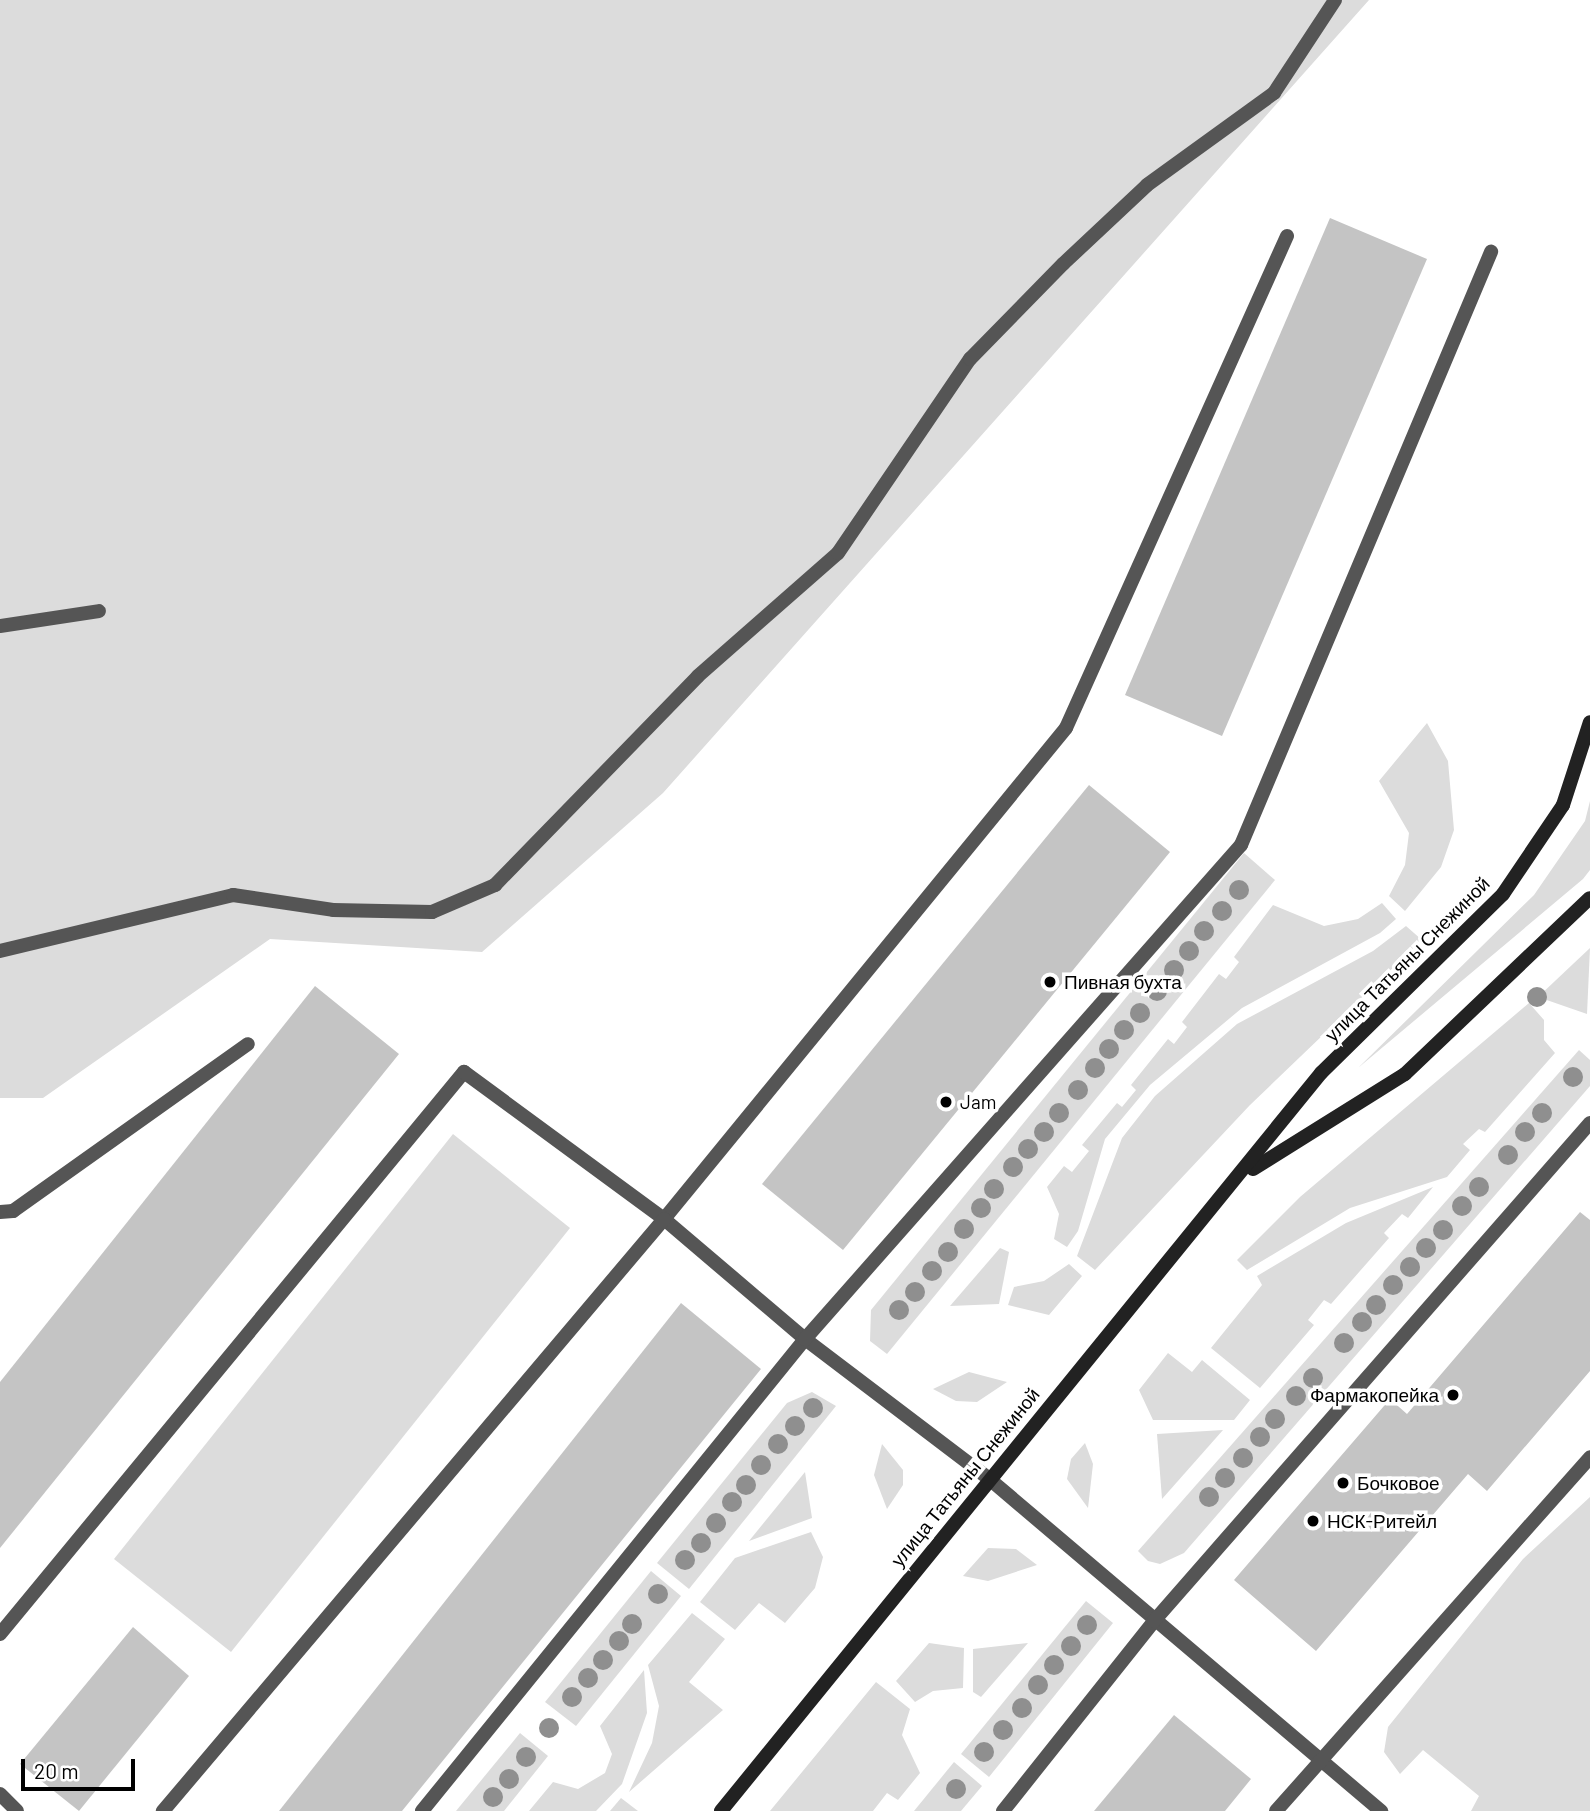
<!DOCTYPE html>
<meta charset="utf-8">
<style>
body{margin:0}
#map{position:relative;width:1590px;height:1811px;overflow:hidden;background:#fff;font-family:Barlow,sans-serif}
div>[style]{position:absolute}
.green>*{inset:0;background:#dcdcdc}
.building>*{inset:0;background:#c4c4c4}
.lane>*{height:14px;margin:-7px;padding:0 7px;transform-origin:7px;border-radius:7px;background:#555}
.secondary>*{height:14px;margin:-7px;padding:0 7px;transform-origin:7px;border-radius:7px;background:#222}
.trees>*{width:20px;height:20px;margin:-10px;border-radius:50%;background:#8f8f8f}
.dots>*{width:19px;height:19px;translate:-50% -50%;box-sizing:border-box;border:4px solid #fff;border-radius:50%}
span{translate:-50% -50%;white-space:nowrap;text-align:center;line-height:1.15;-webkit-text-stroke:7px #fff;paint-order:stroke}
.street-label{font-size:19px;color:#000}
.poi-label{font-size:19px;color:#000}
.left{translate:0 -50%;text-align:left}
.right{translate:-100% -50%;text-align:right}
.scale{position:absolute;left:21px;top:1759px;width:114px;height:32px;box-sizing:border-box;border:4px solid #000;border-top:0;padding-left:9px;font-size:21px;line-height:24px;white-space:nowrap;color:#000;-webkit-text-stroke:5px #fff;paint-order:stroke}
</style>
<div id="map">
<div class="green">
<div style="clip-path:polygon(0 0,1369px 0,663px 793px,482px 952px,270px 939px,43px 1098px,0 1098px)"></div>
<div style="clip-path:polygon(1427px 723px,1448px 761px,1454px 830px,1441px 867px,1405px 911px,1389px 896px,1405px 865px,1409px 833px,1379px 781px)"></div>
<div style="clip-path:polygon(1590px 801px,1590px 870px,1583px 879px,1358px 1068px,1534px 895px,1585px 821px)"></div>
<div style="clip-path:polygon(1244px 853px,1275px 880px,887px 1354px,870px 1341px,871px 1310px)"></div>
<div style="clip-path:polygon(1382px 903px,1396px 919px,1380px 933px,1242px 1008px,1150px 1085px,1105px 1139px,1078px 1231px,1067px 1247px,1054px 1239px,1059px 1214px,1047px 1187px,1064px 1166px,1072px 1172px,1089px 1151px,1082px 1145px,1117px 1103px,1122px 1107px,1136px 1090px,1131px 1085px,1168px 1039px,1174px 1044px,1187px 1027px,1182px 1022px,1219px 974px,1226px 979px,1239px 962px,1234px 957px,1273px 905px,1324px 926px,1358px 919px)"></div>
<div style="clip-path:polygon(1406px 926px,1422px 940px,1250px 1105px,1095px 1270px,1077px 1256px,1122px 1138px,1155px 1096px,1237px 1024px,1373px 951px)"></div>
<div style="clip-path:polygon(1590px 948px,1587px 1014px,1538px 997px)"></div>
<div style="clip-path:polygon(1529px 1003px,1544px 1020px,1544px 1040px,1555px 1053px,1485px 1132px,1479px 1129px,1463px 1144px,1470px 1150px,1447px 1177px,1350px 1208px,1247px 1270px,1237px 1260px,1300px 1197px)"></div>
<div style="clip-path:polygon(1579px 1050px,1590px 1060px,1590px 1086px,1184px 1553px,1160px 1564px,1148px 1561px,1138px 1551px)"></div>
<div style="clip-path:polygon(453px 1134px,570px 1228px,231px 1652px,114px 1559px)"></div>
<div style="clip-path:polygon(1433px 1187px,1408px 1218px,1402px 1214px,1384px 1233px,1389px 1238px,1331px 1304px,1324px 1300px,1308px 1320px,1314px 1325px,1260px 1388px,1211px 1348px,1262px 1285px,1257px 1276px,1346px 1223px)"></div>
<div style="clip-path:polygon(1000px 1248px,1009px 1252px,999px 1304px,950px 1306px)"></div>
<div style="clip-path:polygon(1069px 1264px,1082px 1276px,1049px 1315px,1008px 1305px,1014px 1287px,1044px 1281px)"></div>
<div style="clip-path:polygon(1168px 1353px,1192px 1372px,1202px 1360px,1250px 1400px,1234px 1420px,1153px 1420px,1139px 1390px)"></div>
<div style="clip-path:polygon(969px 1372px,1007px 1382px,977px 1402px,956px 1401px,933px 1389px)"></div>
<div style="clip-path:polygon(812px 1392px,836px 1406px,689px 1589px,657px 1563px,787px 1403px)"></div>
<div style="clip-path:polygon(1223px 1430px,1162px 1499px,1157px 1434px)"></div>
<div style="clip-path:polygon(1085px 1443px,1093px 1464px,1088px 1508px,1067px 1479px,1071px 1459px)"></div>
<div style="clip-path:polygon(882px 1444px,903px 1470px,903px 1485px,887px 1509px,874px 1475px)"></div>
<div style="clip-path:polygon(805px 1472px,812px 1518px,749px 1541px)"></div>
<div style="clip-path:polygon(1590px 1497px,1590px 1811px,1471px 1811px,1479px 1796px,1423px 1750px,1400px 1774px,1384px 1752px,1388px 1727px,1523px 1559px)"></div>
<div style="clip-path:polygon(811px 1532px,823px 1557px,815px 1588px,785px 1623px,759px 1603px,735px 1630px,700px 1602px,735px 1558px)"></div>
<div style="clip-path:polygon(988px 1548px,1016px 1549px,1037px 1565px,988px 1581px,963px 1576px)"></div>
<div style="clip-path:polygon(651px 1571px,681px 1596px,576px 1726px,545px 1702px)"></div>
<div style="clip-path:polygon(1086px 1601px,1113px 1623px,989px 1777px,961px 1754px)"></div>
<div style="clip-path:polygon(692px 1613px,725px 1639px,689px 1682px,723px 1710px,629px 1792px,652px 1743px,659px 1706px,648px 1665px)"></div>
<div style="clip-path:polygon(929px 1643px,964px 1648px,963px 1688px,933px 1691px,915px 1702px,896px 1681px)"></div>
<div style="clip-path:polygon(1028px 1643px,981px 1697px,973px 1692px,973px 1649px)"></div>
<div style="clip-path:polygon(644px 1670px,647px 1713px,622px 1784px,596px 1811px,529px 1811px,553px 1782px,578px 1789px,605px 1773px,612px 1754px,600px 1726px)"></div>
<div style="clip-path:polygon(876px 1682px,910px 1709px,902px 1735px,920px 1773px,898px 1800px,887px 1793px,873px 1811px,770px 1811px)"></div>
<div style="clip-path:polygon(520px 1733px,548px 1756px,504px 1811px,456px 1811px)"></div>
<div style="clip-path:polygon(954px 1762px,982px 1786px,961px 1811px,914px 1811px)"></div>
<div style="clip-path:polygon(621px 1798px,638px 1811px,610px 1811px)"></div>
</div>
<div class="building">
<div style="clip-path:polygon(1330px 218px,1427px 259px,1222px 736px,1125px 695px)"></div>
<div style="clip-path:polygon(1089px 785px,1170px 852px,843px 1250px,762px 1184px)"></div>
<div style="clip-path:polygon(315px 986px,399px 1054px,0 1548px,0 1382px)"></div>
<div style="clip-path:polygon(1580px 1212px,1590px 1220px,1590px 1371px,1487px 1491px,1468px 1474px,1316px 1651px,1234px 1580px,1390px 1399px,1407px 1414px)"></div>
<div style="clip-path:polygon(681px 1303px,761px 1369px,402px 1811px,279px 1811px)"></div>
<div style="clip-path:polygon(133px 1627px,189px 1676px,79px 1811px,20px 1764px)"></div>
<div style="clip-path:polygon(1174px 1715px,1251px 1779px,1225px 1811px,1094px 1811px)"></div>
</div>
<div class="lane">
<div style="left:1287px;top:236px;width:539px;rotate:114.19deg"></div>
<div style="left:1066px;top:728px;width:635px;rotate:129.31deg"></div>
<div style="left:664px;top:1219px;width:185px;rotate:40.4deg"></div>
<div style="left:805px;top:1339px;width:228px;rotate:37.2deg"></div>
<div style="left:987px;top:1477px;width:517px;rotate:40.29deg"></div>
<div style="left:0;top:626px;width:100px;rotate:-8.6deg"></div>
<div style="left:0;top:951px;width:240px;rotate:-13.5deg"></div>
<div style="left:233px;top:895px;width:101px;rotate:8.5deg"></div>
<div style="left:333px;top:910px;width:99px;rotate:1.2deg"></div>
<div style="left:432px;top:912px;width:69px;rotate:-23.2deg"></div>
<div style="left:495px;top:885px;width:291px;rotate:-45.8deg"></div>
<div style="left:698px;top:676px;width:186px;rotate:-41.3deg"></div>
<div style="left:838px;top:553px;width:235px;rotate:-55.8deg"></div>
<div style="left:970px;top:359px;width:133px;rotate:-45.6deg"></div>
<div style="left:1063px;top:264px;width:115px;rotate:-43.2deg"></div>
<div style="left:1147px;top:185px;width:157px;rotate:-35.9deg"></div>
<div style="left:1274px;top:93px;width:111px;rotate:-56.7deg"></div>
<div style="left:0;top:1212px;width:13px;rotate:-4deg"></div>
<div style="left:13px;top:1211px;width:288px;rotate:-35.4deg"></div>
<div style="left:0;top:1634px;width:729px;rotate:-50.46deg"></div>
<div style="left:464px;top:1072px;width:248px;rotate:36.3deg"></div>
<div style="left:664px;top:1219px;width:776px;rotate:130.24deg"></div>
<div style="left:0;top:1794px;width:24px;rotate:45deg"></div>
<div style="left:422px;top:1811px;width:608px;rotate:-50.94deg"></div>
<div style="left:805px;top:1339px;width:659px;rotate:-48.57deg"></div>
<div style="left:1241px;top:845px;width:644px;rotate:-67.14deg"></div>
<div style="left:1003px;top:1811px;width:243px;rotate:-51.5deg"></div>
<div style="left:1154px;top:1621px;width:662px;rotate:-48.8deg"></div>
<div style="left:1276px;top:1811px;width:473px;rotate:-48.4deg"></div>
</div>
<div class="secondary">
<div style="left:1253px;top:1169px;width:179px;rotate:-32deg"></div>
<div style="left:1405px;top:1074px;width:255px;rotate:-43.6deg"></div>
<div style="left:721px;top:1811px;width:951px;rotate:-50.89deg"></div>
<div style="left:1321px;top:1073px;width:255px;rotate:-44.5deg"></div>
<div style="left:1503px;top:894px;width:107px;rotate:-56deg"></div>
<div style="left:1563px;top:805px;width:87px;rotate:-72deg"></div>
</div>
<div class="trees">
<div style="left:1239px;top:890px"></div>
<div style="left:1222px;top:911px"></div>
<div style="left:1204px;top:931px"></div>
<div style="left:1189px;top:951px"></div>
<div style="left:1174px;top:970px"></div>
<div style="left:1157px;top:991px"></div>
<div style="left:1537px;top:997px"></div>
<div style="left:1140px;top:1013px"></div>
<div style="left:1124px;top:1030px"></div>
<div style="left:1109px;top:1049px"></div>
<div style="left:1095px;top:1068px"></div>
<div style="left:1573px;top:1077px"></div>
<div style="left:1078px;top:1090px"></div>
<div style="left:1059px;top:1113px"></div>
<div style="left:1542px;top:1113px"></div>
<div style="left:1044px;top:1132px"></div>
<div style="left:1525px;top:1132px"></div>
<div style="left:1028px;top:1149px"></div>
<div style="left:1508px;top:1155px"></div>
<div style="left:1013px;top:1167px"></div>
<div style="left:1479px;top:1187px"></div>
<div style="left:994px;top:1189px"></div>
<div style="left:1462px;top:1206px"></div>
<div style="left:981px;top:1208px"></div>
<div style="left:964px;top:1229px"></div>
<div style="left:1443px;top:1230px"></div>
<div style="left:1426px;top:1248px"></div>
<div style="left:948px;top:1252px"></div>
<div style="left:1410px;top:1267px"></div>
<div style="left:932px;top:1271px"></div>
<div style="left:1393px;top:1285px"></div>
<div style="left:915px;top:1292px"></div>
<div style="left:1376px;top:1305px"></div>
<div style="left:899px;top:1310px"></div>
<div style="left:1362px;top:1322px"></div>
<div style="left:1344px;top:1343px"></div>
<div style="left:1313px;top:1378px"></div>
<div style="left:1296px;top:1396px"></div>
<div style="left:813px;top:1408px"></div>
<div style="left:1275px;top:1419px"></div>
<div style="left:795px;top:1426px"></div>
<div style="left:1260px;top:1437px"></div>
<div style="left:778px;top:1444px"></div>
<div style="left:1243px;top:1458px"></div>
<div style="left:761px;top:1465px"></div>
<div style="left:1225px;top:1478px"></div>
<div style="left:746px;top:1485px"></div>
<div style="left:1209px;top:1497px"></div>
<div style="left:732px;top:1502px"></div>
<div style="left:716px;top:1523px"></div>
<div style="left:701px;top:1543px"></div>
<div style="left:685px;top:1560px"></div>
<div style="left:658px;top:1594px"></div>
<div style="left:632px;top:1624px"></div>
<div style="left:1087px;top:1625px"></div>
<div style="left:619px;top:1641px"></div>
<div style="left:1071px;top:1646px"></div>
<div style="left:603px;top:1660px"></div>
<div style="left:1054px;top:1665px"></div>
<div style="left:588px;top:1678px"></div>
<div style="left:1038px;top:1685px"></div>
<div style="left:572px;top:1697px"></div>
<div style="left:1022px;top:1708px"></div>
<div style="left:549px;top:1728px"></div>
<div style="left:1003px;top:1730px"></div>
<div style="left:984px;top:1752px"></div>
<div style="left:526px;top:1757px"></div>
<div style="left:509px;top:1779px"></div>
<div style="left:956px;top:1789px"></div>
<div style="left:493px;top:1797px"></div>
</div>
<div class="dots">
<div style="left:1050px;top:982px;background:#000"></div>
<div style="left:946px;top:1102px;background:#000"></div>
<div style="left:1453px;top:1395px;background:#000"></div>
<div style="left:1343px;top:1483px;background:#000"></div>
<div style="left:1313px;top:1521px;background:#000"></div>
</div>
<div class="street-label">
<span style="left:1407px;top:959px;rotate:-45deg">улица Татьяны Снежиной</span>
<span style="left:965px;top:1477px;rotate:-51deg">улица Татьяны Снежиной</span>
</div>
<div class="poi-label">
<span class="left" style="left:1064px;top:982px">Пивная бухта</span>
<span class="left" style="left:960px;top:1102px">Jam</span>
<span class="right" style="left:1439px;top:1395px">Фармакопейка</span>
<span class="left" style="left:1357px;top:1483px">Бочковое</span>
<span class="left" style="left:1327px;top:1521px">НСК-Ритейл</span>
</div>
<div class="scale">20 m</div>
</div>
